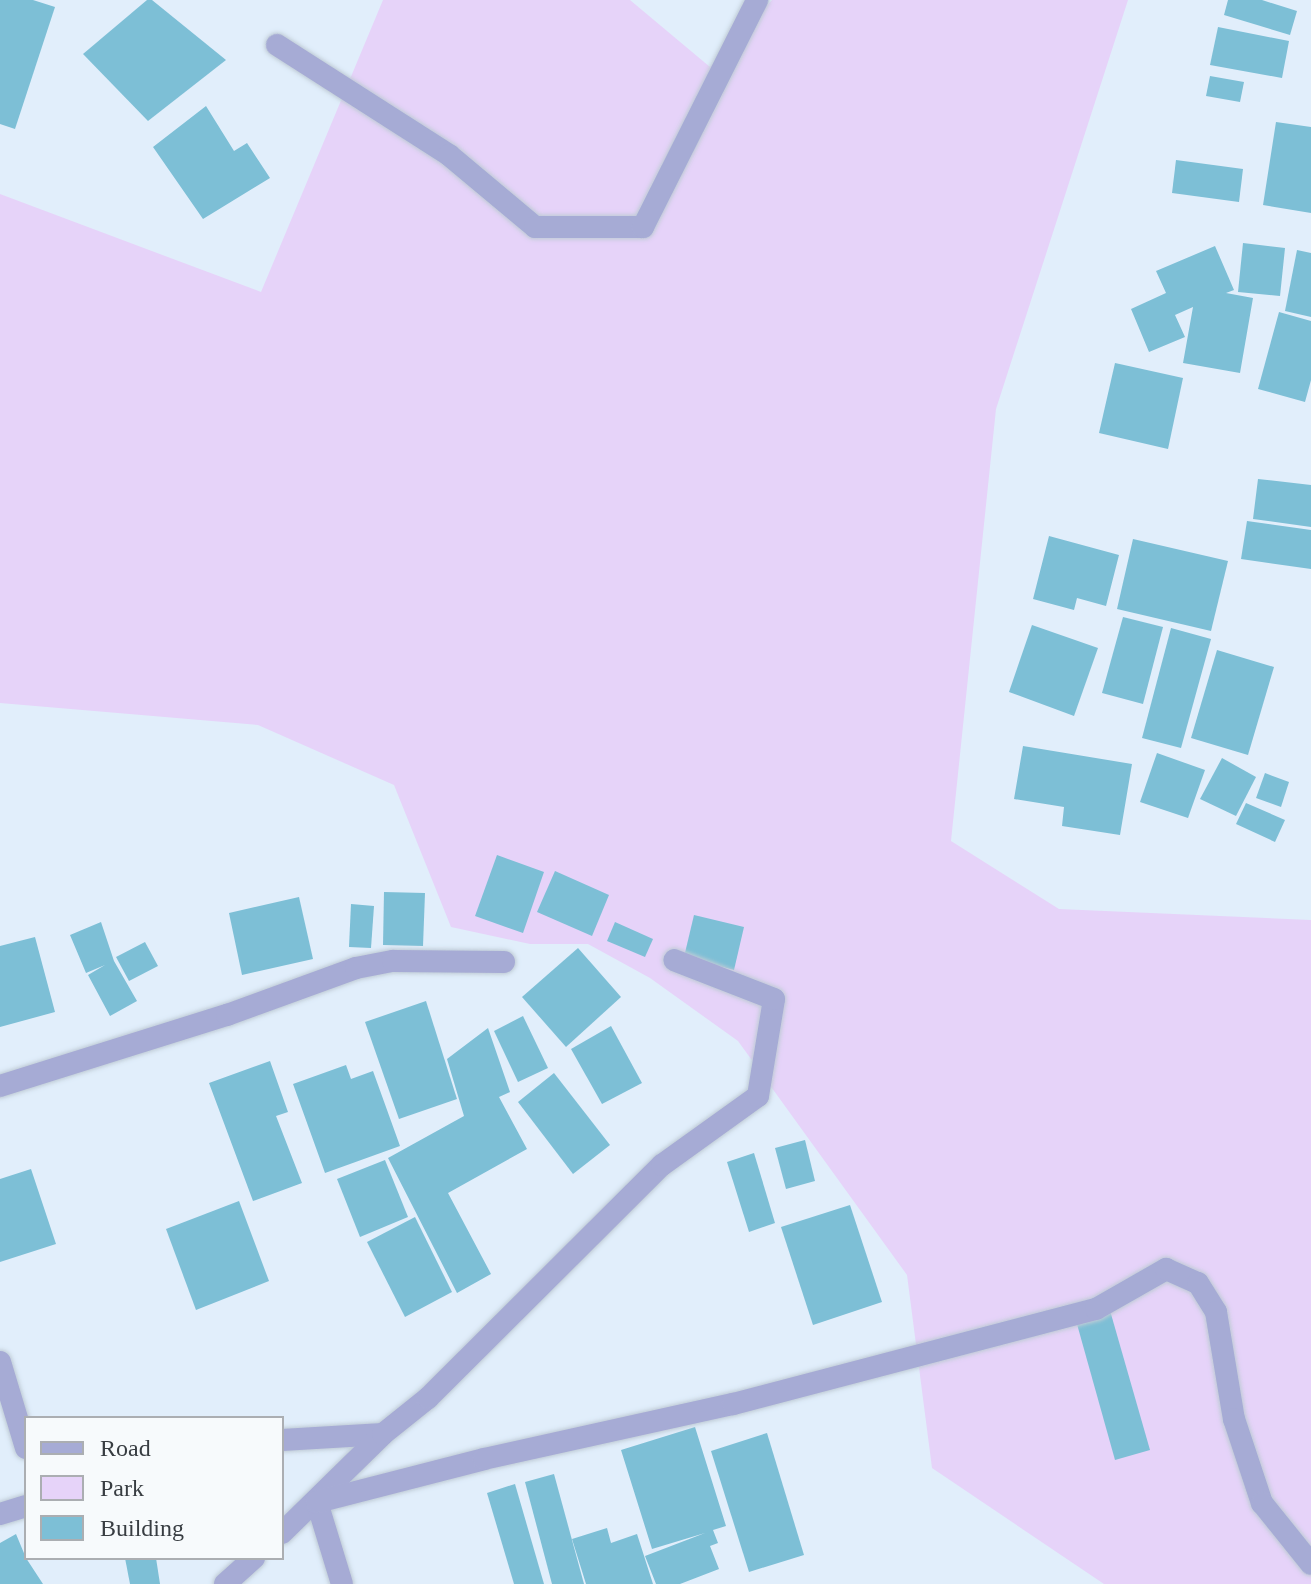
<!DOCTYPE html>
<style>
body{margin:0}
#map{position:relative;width:1311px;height:1584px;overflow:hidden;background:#e1eefb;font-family:"Times New Roman",serif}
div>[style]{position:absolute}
.green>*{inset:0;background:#e6d3f9}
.building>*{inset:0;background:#7dbfd6}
.roads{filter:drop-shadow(0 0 2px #bfcbd6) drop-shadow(0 0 2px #bfcbd6)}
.minor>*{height:22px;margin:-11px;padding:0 11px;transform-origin:11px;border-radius:11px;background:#a6abd5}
span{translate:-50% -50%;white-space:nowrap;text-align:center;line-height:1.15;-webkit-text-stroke:7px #f7fafc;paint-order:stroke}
.legend{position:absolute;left:24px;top:1416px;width:260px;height:144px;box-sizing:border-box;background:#f7fafc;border:2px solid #abaeb2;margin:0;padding:10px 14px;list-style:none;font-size:24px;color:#383d42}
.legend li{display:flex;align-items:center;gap:16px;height:40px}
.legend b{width:40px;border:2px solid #abaeb2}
</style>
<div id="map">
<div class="green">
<div style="clip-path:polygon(383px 0,630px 0,710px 67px,772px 0,1128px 0,996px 409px,951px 841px,1059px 909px,1311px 920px,1311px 1584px,1104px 1584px,932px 1468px,907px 1275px,738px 1041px,650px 978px,588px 944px,530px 944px,451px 927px,394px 785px,258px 725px,0 703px,0 194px,261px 292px)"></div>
</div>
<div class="building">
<div style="clip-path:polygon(0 0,33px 0,55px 7px,15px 129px,0 124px)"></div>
<div style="clip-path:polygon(147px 0,152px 0,226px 60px,148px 121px,83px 54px)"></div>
<div style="clip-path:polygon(1228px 0,1262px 0,1297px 11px,1290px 35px,1224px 15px)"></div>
<div style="clip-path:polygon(1218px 27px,1289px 41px,1282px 78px,1210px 65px)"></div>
<div style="clip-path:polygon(1210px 76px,1244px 82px,1240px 102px,1206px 96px)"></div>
<div style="clip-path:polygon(206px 106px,234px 151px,247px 143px,270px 178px,203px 219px,153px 147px)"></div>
<div style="clip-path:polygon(1276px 122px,1311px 127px,1311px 213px,1263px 205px)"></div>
<div style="clip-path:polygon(1176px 160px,1243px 169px,1239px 202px,1172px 193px)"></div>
<div style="clip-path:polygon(1243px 243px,1285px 248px,1280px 296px,1238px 292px)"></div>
<div style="clip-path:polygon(1215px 246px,1234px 290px,1226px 293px,1253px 298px,1240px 373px,1183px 363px,1193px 307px,1175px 315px,1185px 337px,1149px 352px,1131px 309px,1166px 293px,1156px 271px)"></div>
<div style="clip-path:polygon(1297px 250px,1311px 253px,1311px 317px,1285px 311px)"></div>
<div style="clip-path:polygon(1279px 312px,1311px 321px,1311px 380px,1305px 402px,1258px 389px)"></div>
<div style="clip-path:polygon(1115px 363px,1183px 378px,1168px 449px,1099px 433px)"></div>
<div style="clip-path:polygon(1258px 479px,1311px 485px,1311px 527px,1253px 519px)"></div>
<div style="clip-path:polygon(1247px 521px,1311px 530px,1311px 569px,1241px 559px)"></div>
<div style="clip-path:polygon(1049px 536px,1119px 555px,1106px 606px,1077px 598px,1074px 610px,1033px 599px)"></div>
<div style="clip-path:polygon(1133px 539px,1228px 561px,1211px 631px,1117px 609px)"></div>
<div style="clip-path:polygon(1123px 617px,1163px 627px,1143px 704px,1102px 693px)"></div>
<div style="clip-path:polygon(1032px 625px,1098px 648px,1074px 716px,1009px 692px)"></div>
<div style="clip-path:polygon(1171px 628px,1211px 639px,1181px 748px,1142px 738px)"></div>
<div style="clip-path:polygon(1217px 650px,1274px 667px,1248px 755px,1191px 738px)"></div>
<div style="clip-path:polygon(1023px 746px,1132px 764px,1120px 835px,1062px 826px,1064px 807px,1014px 799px)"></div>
<div style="clip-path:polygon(1157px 753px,1205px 770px,1188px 818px,1140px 802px)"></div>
<div style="clip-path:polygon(1222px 758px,1256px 777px,1236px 816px,1200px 799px)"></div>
<div style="clip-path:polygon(1265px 773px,1289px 782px,1281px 807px,1256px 798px)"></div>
<div style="clip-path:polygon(1246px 803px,1285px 820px,1275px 842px,1236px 824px)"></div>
<div style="clip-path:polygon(497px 855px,544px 872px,523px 933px,475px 916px)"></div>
<div style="clip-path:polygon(555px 871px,609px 895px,592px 936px,537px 912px)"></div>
<div style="clip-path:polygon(384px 892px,425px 893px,423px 946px,383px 945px)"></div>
<div style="clip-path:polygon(299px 897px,313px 959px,242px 975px,229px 913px)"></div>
<div style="clip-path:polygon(351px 904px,374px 906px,371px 948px,349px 947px)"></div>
<div style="clip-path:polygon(694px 915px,744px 927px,734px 970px,684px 957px)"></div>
<div style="clip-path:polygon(101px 922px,114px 961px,137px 1001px,110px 1016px,88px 975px,105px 965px,86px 973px,70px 935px)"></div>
<div style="clip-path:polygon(615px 922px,653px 939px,645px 957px,607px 941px)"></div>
<div style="clip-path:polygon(35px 937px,55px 1012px,0 1027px,0 946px)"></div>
<div style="clip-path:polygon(145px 942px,158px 966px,129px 981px,116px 957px)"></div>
<div style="clip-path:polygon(578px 948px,621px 997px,566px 1047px,522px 997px)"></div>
<div style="clip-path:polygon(426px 1001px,457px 1099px,399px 1119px,365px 1022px)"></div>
<div style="clip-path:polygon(523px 1016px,548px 1068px,518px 1082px,494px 1031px)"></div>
<div style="clip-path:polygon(611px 1026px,642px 1083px,602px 1104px,571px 1049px)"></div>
<div style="clip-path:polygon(488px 1028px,510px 1092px,499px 1097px,527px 1149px,448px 1193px,491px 1274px,457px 1293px,388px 1158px,464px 1116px,447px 1059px)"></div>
<div style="clip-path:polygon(270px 1061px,288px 1112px,276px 1116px,302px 1183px,253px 1201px,209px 1083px)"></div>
<div style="clip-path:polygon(346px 1065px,351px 1079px,373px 1071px,400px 1146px,325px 1173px,293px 1084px)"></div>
<div style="clip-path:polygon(554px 1073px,610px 1145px,573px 1174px,518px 1102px)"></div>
<div style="clip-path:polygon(805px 1140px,815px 1181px,786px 1189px,775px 1148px)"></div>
<div style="clip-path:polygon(754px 1153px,775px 1223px,749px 1232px,727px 1162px)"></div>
<div style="clip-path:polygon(385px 1160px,408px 1217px,360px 1237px,337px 1179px)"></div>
<div style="clip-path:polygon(31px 1169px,56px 1244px,0 1262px,0 1179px)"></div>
<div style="clip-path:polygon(239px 1201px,269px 1281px,196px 1310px,166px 1229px)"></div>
<div style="clip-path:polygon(850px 1205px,882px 1302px,813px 1325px,781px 1227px)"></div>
<div style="clip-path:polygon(415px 1217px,452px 1292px,405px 1317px,367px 1242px)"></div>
<div style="clip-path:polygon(1109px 1307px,1150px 1450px,1115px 1460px,1075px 1317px)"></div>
<div style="clip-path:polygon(695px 1427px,726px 1526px,713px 1530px,718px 1543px,710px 1546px,719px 1569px,680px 1584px,656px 1584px,645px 1556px,705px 1533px,652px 1549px,621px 1450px)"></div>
<div style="clip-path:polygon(767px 1433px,804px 1555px,749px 1572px,711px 1451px)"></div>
<div style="clip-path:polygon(554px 1474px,584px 1584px,552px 1584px,525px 1482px)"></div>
<div style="clip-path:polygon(515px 1484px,544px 1584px,514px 1584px,487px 1493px)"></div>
<div style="clip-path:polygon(607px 1528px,611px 1543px,637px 1534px,653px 1584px,586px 1584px,572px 1539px)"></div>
<div style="clip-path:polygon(16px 1534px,26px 1558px,43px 1584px,0 1584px,0 1543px)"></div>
<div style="clip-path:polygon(125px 1558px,156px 1558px,160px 1584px,130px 1584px)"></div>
</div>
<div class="roads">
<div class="minor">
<div style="left:277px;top:45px;width:204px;rotate:32.6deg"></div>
<div style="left:449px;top:155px;width:112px;rotate:39.9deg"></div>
<div style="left:535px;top:227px;width:108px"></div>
<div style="left:643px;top:227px;width:254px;rotate:-63.3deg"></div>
<div style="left:0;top:1086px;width:238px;rotate:-17.4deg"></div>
<div style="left:227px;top:1015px;width:137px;rotate:-20deg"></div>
<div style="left:356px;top:968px;width:38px;rotate:-11deg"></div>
<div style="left:393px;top:961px;width:111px;rotate:0.5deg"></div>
<div style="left:0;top:1362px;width:90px;rotate:73.2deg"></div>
<div style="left:282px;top:1440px;width:101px;rotate:-3.4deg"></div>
<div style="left:0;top:1514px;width:27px;rotate:-17deg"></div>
<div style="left:282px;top:1533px;width:141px;rotate:-44.4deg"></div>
<div style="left:383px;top:1434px;width:58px;rotate:-38.7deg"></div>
<div style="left:428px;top:1398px;width:330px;rotate:-44.9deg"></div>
<div style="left:662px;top:1165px;width:118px;rotate:-35.7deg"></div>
<div style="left:758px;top:1096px;width:98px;rotate:-80.6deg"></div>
<div style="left:774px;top:999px;width:107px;rotate:-158.7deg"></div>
<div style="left:225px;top:1584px;width:39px;rotate:-42deg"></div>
<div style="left:342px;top:1584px;width:86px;rotate:-107deg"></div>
<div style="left:317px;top:1502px;width:172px;rotate:-14.4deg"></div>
<div style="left:484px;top:1459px;width:255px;rotate:-12.5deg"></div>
<div style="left:733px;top:1404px;width:375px;rotate:-14.7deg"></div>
<div style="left:1096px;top:1309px;width:81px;rotate:-29.7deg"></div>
<div style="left:1166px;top:1269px;width:35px;rotate:24deg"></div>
<div style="left:1198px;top:1283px;width:34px;rotate:58deg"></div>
<div style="left:1216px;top:1312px;width:109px;rotate:80.5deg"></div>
<div style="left:1234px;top:1419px;width:89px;rotate:71.6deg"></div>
<div style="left:1262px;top:1503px;width:78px;rotate:51.2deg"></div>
</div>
</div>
<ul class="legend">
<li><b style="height:10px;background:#a6abd5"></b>Road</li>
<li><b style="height:22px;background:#e6d3f9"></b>Park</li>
<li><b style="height:22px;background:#7dbfd6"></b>Building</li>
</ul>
</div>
